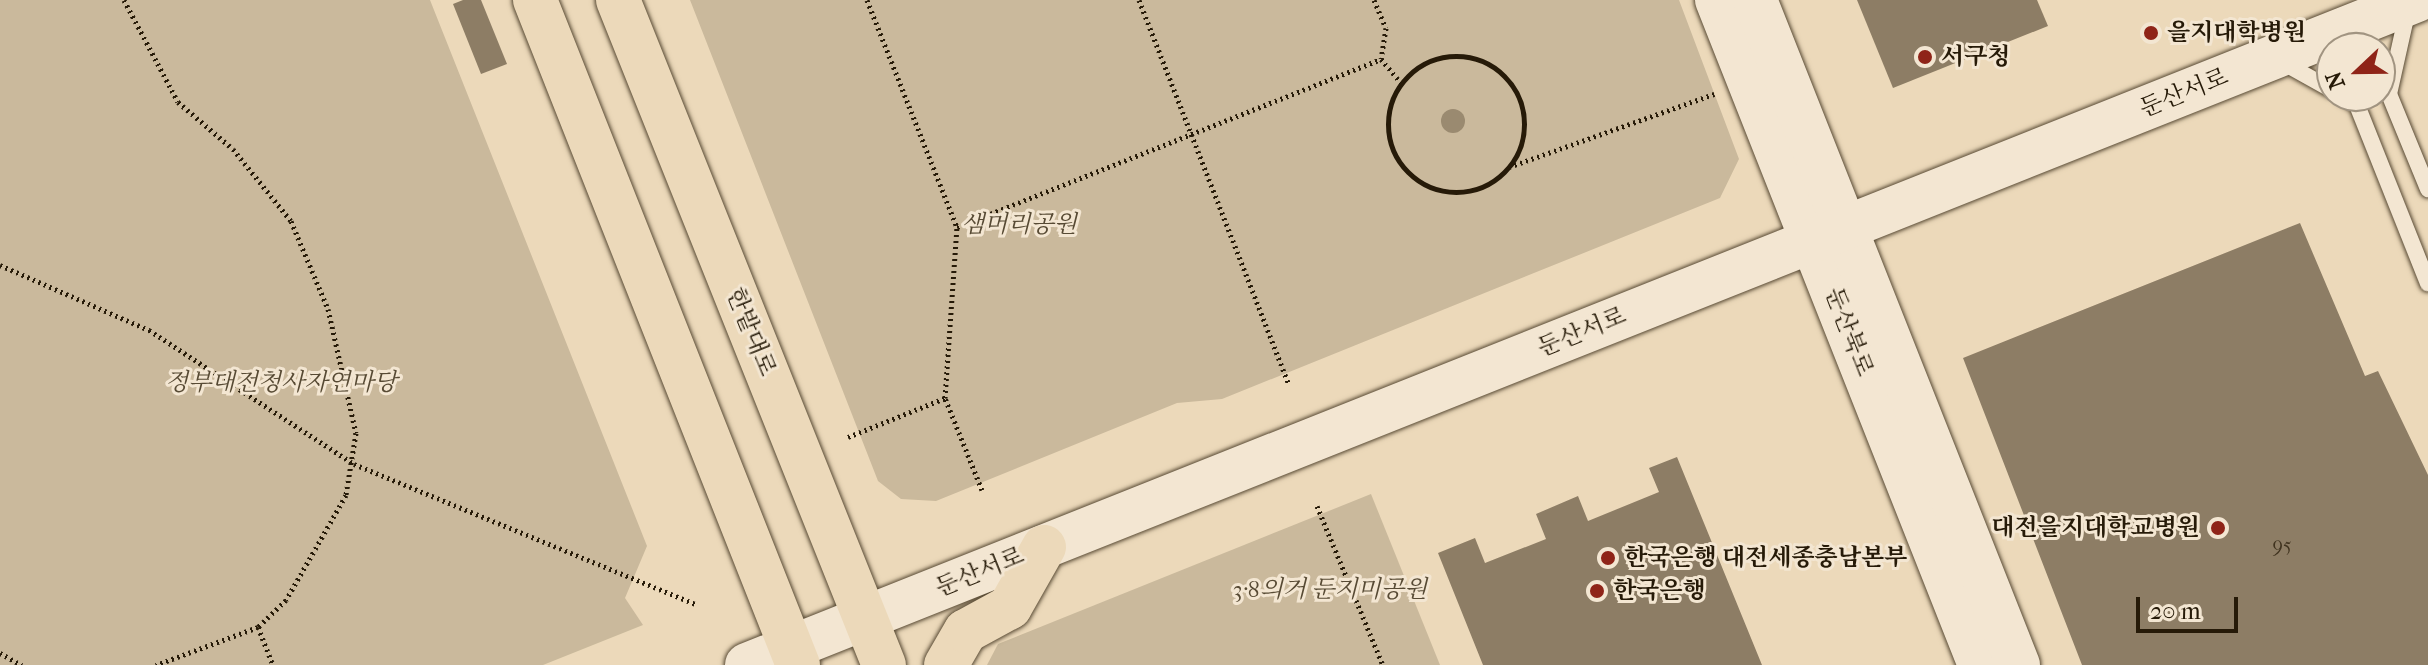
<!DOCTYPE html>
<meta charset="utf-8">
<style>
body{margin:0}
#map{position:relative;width:2428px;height:665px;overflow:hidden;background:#ecd9ba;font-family:"IM FELL French Canon","Noto Serif KR",serif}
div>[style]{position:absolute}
.green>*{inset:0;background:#cab99c}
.building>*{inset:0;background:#8d7d65}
.path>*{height:5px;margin-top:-2.5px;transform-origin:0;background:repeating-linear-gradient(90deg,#261a08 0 2px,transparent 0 6px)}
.path>.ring{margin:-2.5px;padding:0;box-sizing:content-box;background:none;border:5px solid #261a08;border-radius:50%}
.roads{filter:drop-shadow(0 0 2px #584a34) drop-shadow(0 0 2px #584a34)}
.lane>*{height:16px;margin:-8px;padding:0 8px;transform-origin:8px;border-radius:8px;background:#f3e6d2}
.secondary>*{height:44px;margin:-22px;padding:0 22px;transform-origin:22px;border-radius:22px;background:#f3e6d2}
.primary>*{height:44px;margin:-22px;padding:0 22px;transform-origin:22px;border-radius:22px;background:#ecd9ba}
.trees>*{width:24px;height:24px;margin:-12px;border-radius:50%;background:#9a8a70}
.dots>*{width:22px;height:22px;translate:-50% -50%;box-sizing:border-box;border:4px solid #f3e6d2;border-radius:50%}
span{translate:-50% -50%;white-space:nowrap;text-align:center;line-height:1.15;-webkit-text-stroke:6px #f3e6d2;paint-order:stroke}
.number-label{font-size:20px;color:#40331f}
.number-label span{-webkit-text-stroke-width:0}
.poi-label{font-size:24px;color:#261a08;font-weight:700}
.left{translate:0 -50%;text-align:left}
.right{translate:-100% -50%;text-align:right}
.street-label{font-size:24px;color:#261a08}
.park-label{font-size:24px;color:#574a34;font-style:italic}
.north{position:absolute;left:2316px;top:32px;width:80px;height:80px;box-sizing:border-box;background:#f3e6d2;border:2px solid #a19481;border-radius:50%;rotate:248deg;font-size:22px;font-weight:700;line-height:32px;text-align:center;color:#261a08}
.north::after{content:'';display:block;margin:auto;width:28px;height:36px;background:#8f2418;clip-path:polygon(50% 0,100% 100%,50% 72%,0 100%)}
.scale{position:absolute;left:2136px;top:597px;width:102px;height:36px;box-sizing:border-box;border:4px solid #261a08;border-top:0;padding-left:10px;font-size:24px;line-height:28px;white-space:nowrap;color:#261a08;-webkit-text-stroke:6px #f3e6d2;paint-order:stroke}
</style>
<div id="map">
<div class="green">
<div style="clip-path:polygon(0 0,430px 0,647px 546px,625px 598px,643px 625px,543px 665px,0 665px)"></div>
<div style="clip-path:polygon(690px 0,1679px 0,1739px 159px,1720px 198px,1222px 399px,1177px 403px,936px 501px,901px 499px,878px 481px)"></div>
<div style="clip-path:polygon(1371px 494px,1440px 665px,987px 665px,998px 644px)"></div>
</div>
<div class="building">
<div style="clip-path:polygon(463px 0,481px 0,507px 64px,481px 74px,453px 4px)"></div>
<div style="clip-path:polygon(1857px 0,2037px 0,2048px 26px,1893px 88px)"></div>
<div style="clip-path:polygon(2300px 223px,2365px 376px,2378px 371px,2428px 475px,2428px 665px,2082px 665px,1963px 358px)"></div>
<div style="clip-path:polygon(1677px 457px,1762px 665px,1483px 665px,1438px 553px,1475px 538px,1485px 563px,1546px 539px,1536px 514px,1578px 496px,1588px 521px,1659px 492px,1649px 468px)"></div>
</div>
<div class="path">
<div style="left:124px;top:0;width:115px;rotate:62.1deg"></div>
<div style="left:178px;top:102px;width:72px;rotate:40.5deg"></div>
<div style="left:233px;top:149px;width:92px;rotate:51.1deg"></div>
<div style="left:291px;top:221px;width:95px;rotate:67.2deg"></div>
<div style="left:328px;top:309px;width:127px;rotate:77.3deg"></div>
<div style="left:356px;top:433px;width:63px;rotate:99.2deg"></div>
<div style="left:346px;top:495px;width:121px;rotate:119.7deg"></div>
<div style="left:286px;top:600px;width:39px;rotate:136deg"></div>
<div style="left:258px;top:627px;width:109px;rotate:159.6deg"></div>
<div style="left:867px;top:0;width:244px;rotate:68.4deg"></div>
<div style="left:1139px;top:0;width:413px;rotate:68.7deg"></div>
<div style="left:1374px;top:0;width:30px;rotate:67deg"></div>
<div style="left:1386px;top:28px;width:31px;rotate:99deg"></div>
<div style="left:1381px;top:59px;width:31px;rotate:50deg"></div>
<div class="ring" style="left:1388px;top:56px;width:131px;height:131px"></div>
<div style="left:1509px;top:167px;width:218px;rotate:-19.6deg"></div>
<div style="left:0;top:265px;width:163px;rotate:23.6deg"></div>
<div style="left:149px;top:330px;width:245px;rotate:33.2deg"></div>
<div style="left:354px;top:464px;width:371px;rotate:22.3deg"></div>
<div style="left:848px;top:437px;width:105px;rotate:-21.9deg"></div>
<div style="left:982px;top:490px;width:99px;rotate:-111.9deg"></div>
<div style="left:945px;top:398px;width:171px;rotate:-86deg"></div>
<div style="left:957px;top:227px;width:456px;rotate:-21.6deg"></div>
<div style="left:1317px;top:506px;width:172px;rotate:67.5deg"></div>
<div style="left:258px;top:627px;width:41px;rotate:68.5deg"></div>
<div style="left:0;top:653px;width:25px;rotate:29deg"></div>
</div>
<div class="roads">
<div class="lane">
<div style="left:2408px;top:9px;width:87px;rotate:102.6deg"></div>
<div style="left:2389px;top:94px;width:103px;rotate:67.7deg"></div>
<div style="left:2282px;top:62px;width:57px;rotate:29.2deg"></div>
<div style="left:2342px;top:96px;width:17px;rotate:31deg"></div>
<div style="left:2357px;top:105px;width:192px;rotate:68.3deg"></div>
</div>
<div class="secondary">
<div style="left:1717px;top:0;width:715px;rotate:68.42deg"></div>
<div style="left:1755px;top:0;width:715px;rotate:68.42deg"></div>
<div style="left:747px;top:665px;width:1798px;rotate:-21.71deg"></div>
</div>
<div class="primary">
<div style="left:535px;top:0;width:715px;rotate:68.42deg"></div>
<div style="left:618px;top:0;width:716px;rotate:68.2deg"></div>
<div style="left:946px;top:665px;width:39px;rotate:-60deg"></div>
<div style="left:966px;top:631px;width:50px;rotate:-28.6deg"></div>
<div style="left:1010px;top:607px;width:69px;rotate:-60.5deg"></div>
</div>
</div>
<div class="trees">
<div style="left:1453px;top:121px"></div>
</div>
<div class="dots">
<div style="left:2151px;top:33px;background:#8f2418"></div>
<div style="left:1925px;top:57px;background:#8f2418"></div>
<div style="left:2218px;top:528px;background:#8f2418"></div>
<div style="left:1608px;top:558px;background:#8f2418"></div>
<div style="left:1597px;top:591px;background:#8f2418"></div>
</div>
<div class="number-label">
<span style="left:2282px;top:545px">95</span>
</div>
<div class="poi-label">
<span class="left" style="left:2167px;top:33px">을지대학병원</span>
<span class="left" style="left:1941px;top:57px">서구청</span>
<span class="right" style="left:2200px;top:528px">대전을지대학교병원</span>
<span class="left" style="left:1624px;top:558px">한국은행 대전세종충남본부</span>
<span class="left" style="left:1613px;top:591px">한국은행</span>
</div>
<div class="street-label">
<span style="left:2184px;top:93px;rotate:-22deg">둔산서로</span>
<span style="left:751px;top:332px;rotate:68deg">한밭대로</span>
<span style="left:1582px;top:332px;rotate:-22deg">둔산서로</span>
<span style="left:1849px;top:332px;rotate:69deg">둔산북로</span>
<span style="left:980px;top:572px;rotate:-22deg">둔산서로</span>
</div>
<div class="park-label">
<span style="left:1019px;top:225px">샘머리공원</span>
<span style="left:281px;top:383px">정부대전청사자연마당</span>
<span style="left:1330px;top:590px">3·8의거 둔지미공원</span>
</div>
<div class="north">N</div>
<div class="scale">20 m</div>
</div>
